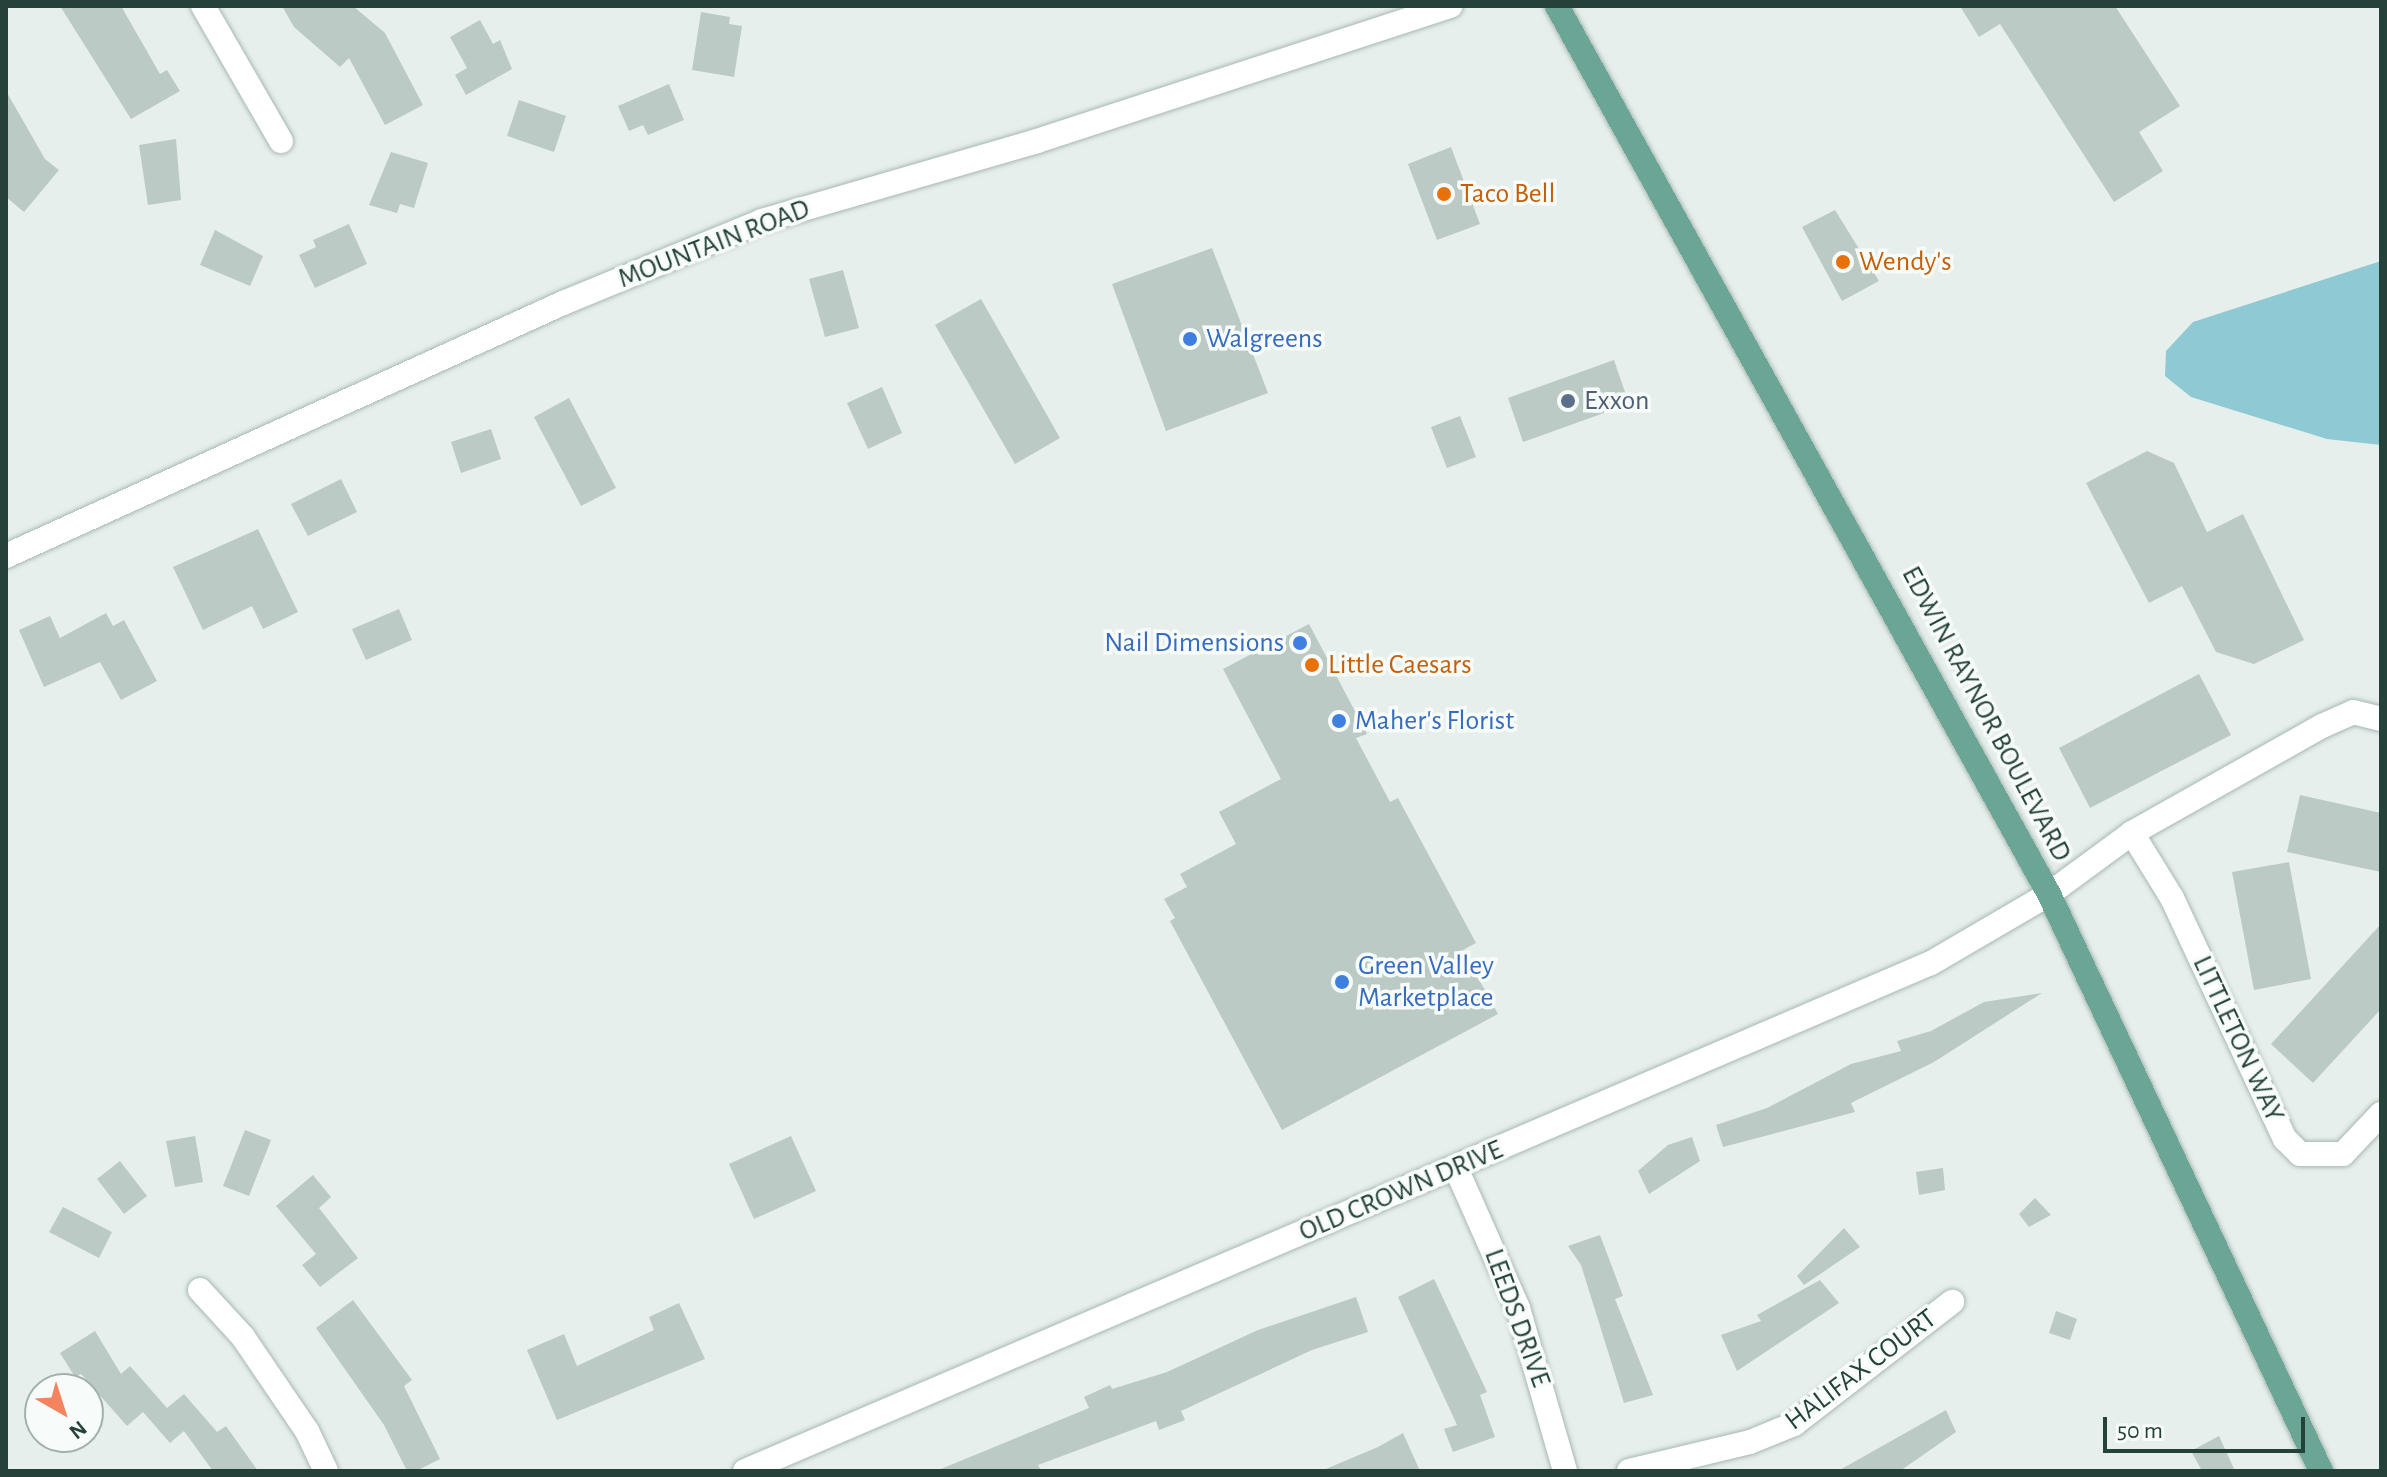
<!DOCTYPE html>
<style>
body{margin:0}
#map{position:relative;width:2387px;height:1477px;overflow:hidden;background:#e6efeb;font-family:"Alegreya Sans",sans-serif}
div>[style]{position:absolute}
.water>*{inset:0;background:#8ec9d4}
.building>*{inset:0;background:#bbcac4}
.roads{filter:drop-shadow(0 0 2px #a8b8b2) drop-shadow(0 0 2px #a8b8b2)}
.minor>*{height:24px;margin:-12px;padding:0 12px;transform-origin:12px;border-radius:12px;background:#fff}
.secondary>*{height:24px;margin:-12px;padding:0 12px;transform-origin:12px;border-radius:12px;background:#fff}
.primary>*{height:24px;margin:-12px;padding:0 12px;transform-origin:12px;border-radius:12px;background:#6aa596}
.dots>*{width:22px;height:22px;translate:-50% -50%;box-sizing:border-box;border:4px solid #f7fbf9;border-radius:50%}
span{translate:-50% -50%;white-space:nowrap;text-align:center;line-height:1.15;-webkit-text-stroke:7px #f7fbf9;paint-order:stroke}
.food-label{font-size:28px;color:#c56008}
.left{translate:0 -50%;text-align:left}
.street-label{font-size:28px;color:#24423a}
.shop-label{font-size:28px;color:#366cbe}
.right{translate:-100% -50%;text-align:right}
.service-label{font-size:28px;color:#4e5e75}
.frame{position:absolute;inset:0;border:8px solid #24423a;pointer-events:none}
.north{position:absolute;left:24px;top:1373px;width:80px;height:80px;box-sizing:border-box;background:#f7fbf9;border:2px solid #a3b1ad;border-radius:50%;rotate:141deg;font-size:22px;font-weight:700;line-height:32px;text-align:center;color:#24423a}
.north::after{content:'';display:block;margin:auto;width:28px;height:36px;background:#f4845f;clip-path:polygon(50% 0,100% 100%,50% 72%,0 100%)}
.scale{position:absolute;left:2103px;top:1417px;width:202px;height:36px;box-sizing:border-box;border:4px solid #24423a;border-top:0;padding-left:10px;font-size:24px;line-height:28px;white-space:nowrap;color:#24423a;-webkit-text-stroke:6px #f7fbf9;paint-order:stroke}
</style>
<div id="map">
<div class="water">
<div style="clip-path:polygon(2381px 261px,2381px 445px,2327px 439px,2191px 397px,2165px 376px,2166px 351px,2193px 322px)"></div>
</div>
<div class="building">
<div style="clip-path:polygon(60px 6px,121px 6px,160px 74px,167px 70px,180px 91px,131px 119px)"></div>
<div style="clip-path:polygon(282px 6px,353px 6px,385px 33px,423px 105px,385px 125px,349px 58px,340px 67px,294px 27px)"></div>
<div style="clip-path:polygon(1960px 6px,2115px 6px,2180px 106px,2139px 132px,2163px 171px,2114px 202px,2000px 24px,1979px 37px)"></div>
<div style="clip-path:polygon(701px 12px,730px 17px,729px 24px,742px 26px,734px 77px,692px 70px)"></div>
<div style="clip-path:polygon(480px 20px,493px 44px,500px 40px,512px 69px,466px 95px,455px 75px,467px 68px,450px 37px)"></div>
<div style="clip-path:polygon(669px 84px,684px 120px,648px 135px,643px 125px,629px 131px,618px 106px)"></div>
<div style="clip-path:polygon(6px 91px,45px 159px,59px 170px,24px 212px,6px 197px)"></div>
<div style="clip-path:polygon(519px 100px,566px 116px,554px 152px,507px 136px)"></div>
<div style="clip-path:polygon(176px 139px,181px 200px,148px 205px,139px 145px)"></div>
<div style="clip-path:polygon(1451px 147px,1480px 224px,1437px 240px,1408px 164px)"></div>
<div style="clip-path:polygon(391px 152px,428px 163px,414px 208px,400px 204px,397px 213px,369px 205px)"></div>
<div style="clip-path:polygon(1835px 210px,1879px 281px,1842px 301px,1802px 227px)"></div>
<div style="clip-path:polygon(349px 224px,367px 264px,315px 288px,299px 255px,316px 247px,313px 240px)"></div>
<div style="clip-path:polygon(215px 230px,263px 256px,250px 286px,200px 265px)"></div>
<div style="clip-path:polygon(1212px 248px,1268px 393px,1166px 431px,1112px 284px)"></div>
<div style="clip-path:polygon(843px 270px,859px 328px,825px 337px,809px 279px)"></div>
<div style="clip-path:polygon(981px 299px,1060px 438px,1015px 464px,935px 325px)"></div>
<div style="clip-path:polygon(1614px 360px,1629px 404px,1523px 442px,1508px 398px)"></div>
<div style="clip-path:polygon(882px 387px,902px 433px,868px 449px,847px 403px)"></div>
<div style="clip-path:polygon(569px 398px,616px 488px,581px 506px,534px 417px)"></div>
<div style="clip-path:polygon(1460px 416px,1476px 457px,1447px 468px,1431px 427px)"></div>
<div style="clip-path:polygon(491px 429px,501px 459px,461px 473px,451px 442px)"></div>
<div style="clip-path:polygon(2147px 451px,2174px 463px,2207px 532px,2243px 514px,2304px 640px,2254px 664px,2216px 652px,2182px 586px,2149px 603px,2086px 483px)"></div>
<div style="clip-path:polygon(341px 479px,357px 512px,308px 536px,291px 504px)"></div>
<div style="clip-path:polygon(258px 529px,298px 612px,263px 629px,252px 606px,203px 630px,173px 567px)"></div>
<div style="clip-path:polygon(399px 609px,412px 640px,366px 660px,352px 629px)"></div>
<div style="clip-path:polygon(106px 613px,113px 626px,124px 620px,157px 681px,121px 700px,100px 662px,44px 687px,19px 630px,50px 616px,60px 638px)"></div>
<div style="clip-path:polygon(1309px 624px,1367px 734px,1356px 738px,1390px 802px,1398px 798px,1476px 943px,1463px 950px,1498px 1014px,1282px 1130px,1170px 921px,1175px 918px,1164px 899px,1187px 887px,1180px 874px,1236px 844px,1219px 812px,1281px 779px,1223px 669px)"></div>
<div style="clip-path:polygon(2199px 674px,2231px 735px,2090px 808px,2059px 748px)"></div>
<div style="clip-path:polygon(2300px 795px,2381px 813px,2381px 872px,2287px 852px)"></div>
<div style="clip-path:polygon(2289px 862px,2311px 979px,2254px 990px,2232px 872px)"></div>
<div style="clip-path:polygon(2381px 924px,2381px 1009px,2313px 1083px,2271px 1044px)"></div>
<div style="clip-path:polygon(2042px 993px,1934px 1062px,1851px 1103px,1855px 1112px,1723px 1147px,1716px 1125px,1767px 1108px,1851px 1064px,1901px 1051px,1897px 1041px,1931px 1031px,1984px 1002px)"></div>
<div style="clip-path:polygon(245px 1130px,271px 1140px,249px 1196px,223px 1186px)"></div>
<div style="clip-path:polygon(195px 1136px,203px 1182px,175px 1187px,166px 1141px)"></div>
<div style="clip-path:polygon(791px 1136px,816px 1191px,754px 1219px,729px 1164px)"></div>
<div style="clip-path:polygon(1692px 1137px,1700px 1161px,1649px 1194px,1638px 1171px,1668px 1145px)"></div>
<div style="clip-path:polygon(120px 1161px,147px 1196px,124px 1214px,97px 1179px)"></div>
<div style="clip-path:polygon(1943px 1168px,1945px 1190px,1919px 1195px,1916px 1172px)"></div>
<div style="clip-path:polygon(313px 1175px,331px 1197px,319px 1208px,358px 1258px,320px 1287px,302px 1265px,316px 1254px,276px 1206px)"></div>
<div style="clip-path:polygon(2035px 1198px,2051px 1215px,2029px 1227px,2019px 1214px)"></div>
<div style="clip-path:polygon(63px 1207px,112px 1232px,99px 1258px,49px 1232px)"></div>
<div style="clip-path:polygon(1844px 1228px,1860px 1247px,1804px 1285px,1797px 1276px)"></div>
<div style="clip-path:polygon(1600px 1235px,1623px 1296px,1615px 1299px,1653px 1395px,1624px 1403px,1581px 1265px,1568px 1246px)"></div>
<div style="clip-path:polygon(1434px 1279px,1487px 1392px,1480px 1395px,1495px 1437px,1453px 1452px,1444px 1429px,1457px 1425px,1398px 1297px)"></div>
<div style="clip-path:polygon(1820px 1280px,1839px 1303px,1737px 1371px,1721px 1335px,1761px 1321px,1757px 1315px)"></div>
<div style="clip-path:polygon(1356px 1297px,1368px 1332px,1312px 1350px,1181px 1411px,1185px 1420px,1159px 1430px,1156px 1421px,1038px 1465px,1041px 1471px,936px 1471px,1089px 1408px,1084px 1397px,1110px 1385px,1112px 1389px,1167px 1372px,1258px 1330px)"></div>
<div style="clip-path:polygon(353px 1300px,412px 1380px,404px 1386px,440px 1459px,416px 1471px,407px 1471px,384px 1425px,316px 1328px)"></div>
<div style="clip-path:polygon(679px 1303px,705px 1359px,557px 1420px,527px 1350px,564px 1334px,577px 1366px,654px 1330px,649px 1317px)"></div>
<div style="clip-path:polygon(2056px 1311px,2077px 1319px,2070px 1340px,2049px 1333px)"></div>
<div style="clip-path:polygon(95px 1331px,121px 1374px,130px 1366px,167px 1408px,184px 1394px,217px 1432px,226px 1426px,258px 1471px,213px 1471px,184px 1431px,170px 1443px,143px 1412px,127px 1426px,81px 1374px,75px 1377px,60px 1353px)"></div>
<div style="clip-path:polygon(1946px 1410px,1956px 1432px,1900px 1471px,1838px 1471px)"></div>
<div style="clip-path:polygon(1403px 1433px,1420px 1471px,1321px 1471px,1378px 1447px)"></div>
<div style="clip-path:polygon(2219px 1436px,2235px 1471px,2202px 1471px,2191px 1451px)"></div>
</div>
<div class="roads">
<div class="minor">
<div style="left:203px;top:6px;width:156px;rotate:60deg"></div>
<div style="left:2132px;top:833px;width:76px;rotate:58.4deg"></div>
<div style="left:2172px;top:898px;width:266px;rotate:64.9deg"></div>
<div style="left:2285px;top:1139px;width:21px;rotate:45deg"></div>
<div style="left:2300px;top:1154px;width:43px"></div>
<div style="left:2343px;top:1154px;width:55px;rotate:-46.5deg"></div>
<div style="left:1456px;top:1168px;width:153px;rotate:66.1deg"></div>
<div style="left:1518px;top:1308px;width:170px;rotate:73.9deg"></div>
<div style="left:200px;top:1290px;width:64px;rotate:47.5deg"></div>
<div style="left:243px;top:1337px;width:114px;rotate:55.8deg"></div>
<div style="left:307px;top:1431px;width:44px;rotate:64.6deg"></div>
<div style="left:745px;top:1471px;width:1290px;rotate:-23.19deg"></div>
<div style="left:1931px;top:963px;width:137px;rotate:-30.3deg"></div>
<div style="left:2049px;top:894px;width:103px;rotate:-36.3deg"></div>
<div style="left:2132px;top:833px;width:218px;rotate:-29.4deg"></div>
<div style="left:2322px;top:726px;width:34px;rotate:-24deg"></div>
<div style="left:2353px;top:712px;width:29px;rotate:14deg"></div>
<div style="left:1629px;top:1471px;width:124px;rotate:-13.5deg"></div>
<div style="left:1750px;top:1442px;width:48px;rotate:-22.2deg"></div>
<div style="left:1794px;top:1424px;width:200px;rotate:-37.7deg"></div>
</div>
<div class="secondary">
<div style="left:6px;top:556px;width:612px;rotate:-24.43deg"></div>
<div style="left:563px;top:303px;width:215px;rotate:-22.4deg"></div>
<div style="left:762px;top:221px;width:286px;rotate:-16.2deg"></div>
<div style="left:1037px;top:141px;width:435px;rotate:-18.1deg"></div>
</div>
<div class="primary">
<div style="left:1557px;top:6px;width:1015px;rotate:61.01deg"></div>
<div style="left:2049px;top:894px;width:638px;rotate:64.76deg"></div>
</div>
</div>
<div class="dots">
<div style="left:1444px;top:194px;background:#e8710a"></div>
<div style="left:1843px;top:262px;background:#e8710a"></div>
<div style="left:1190px;top:339px;background:#3f7fe0"></div>
<div style="left:1568px;top:401px;background:#5c6f8a"></div>
<div style="left:1300px;top:643px;background:#3f7fe0"></div>
<div style="left:1312px;top:665px;background:#e8710a"></div>
<div style="left:1339px;top:721px;background:#3f7fe0"></div>
<div style="left:1342px;top:982px;background:#3f7fe0"></div>
</div>
<div class="food-label">
<span class="left" style="left:1460px;top:194px">Taco Bell</span>
<span class="left" style="left:1859px;top:262px">Wendy's</span>
<span class="left" style="left:1328px;top:665px">Little Caesars</span>
</div>
<div class="street-label">
<span style="left:714px;top:244px;rotate:-21deg">MOUNTAIN ROAD</span>
<span style="left:1986px;top:714px;rotate:62deg">EDWIN RAYNOR BOULEVARD</span>
<span style="left:2238px;top:1039px;rotate:65deg">LITTLETON WAY</span>
<span style="left:1401px;top:1191px;rotate:-23deg">OLD CROWN DRIVE</span>
<span style="left:1517px;top:1318px;rotate:70deg">LEEDS DRIVE</span>
<span style="left:1861px;top:1370px;rotate:-37deg">HALIFAX COURT</span>
</div>
<div class="shop-label">
<span class="left" style="left:1206px;top:339px">Walgreens</span>
<span class="right" style="left:1284px;top:643px">Nail Dimensions</span>
<span class="left" style="left:1355px;top:721px">Maher's Florist</span>
<span class="left" style="left:1358px;top:982px">Green Valley<br>Marketplace</span>
</div>
<div class="service-label">
<span class="left" style="left:1584px;top:401px">Exxon</span>
</div>
<div class="frame"></div>
<div class="north">N</div>
<div class="scale">50 m</div>
</div>
